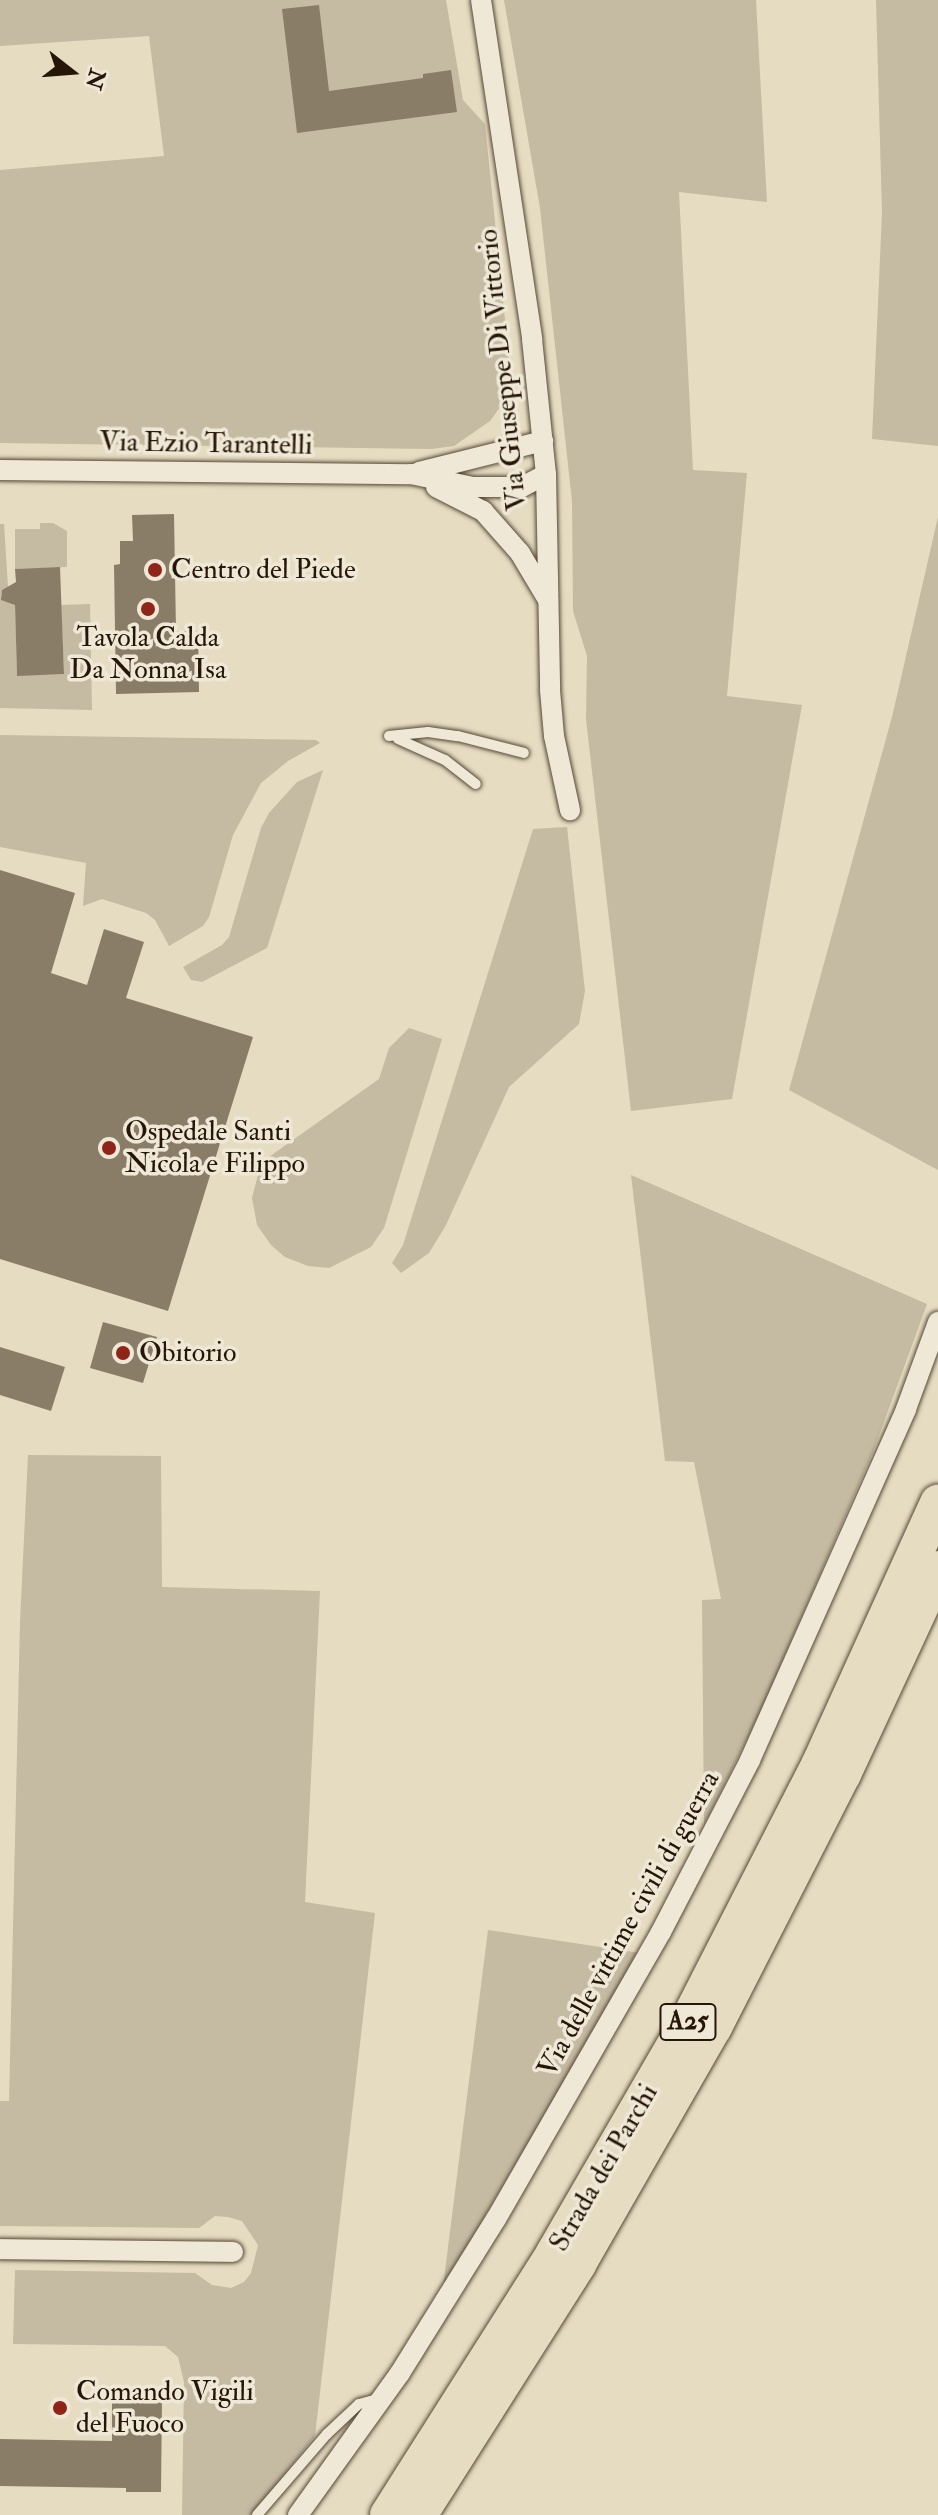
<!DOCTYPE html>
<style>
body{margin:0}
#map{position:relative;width:938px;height:2515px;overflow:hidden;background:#e6dcc2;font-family:"IM FELL Double Pica",serif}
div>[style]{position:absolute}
.green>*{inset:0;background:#c5baa2}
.building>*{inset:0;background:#8a7d68}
.roads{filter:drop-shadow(0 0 2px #564836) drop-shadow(0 0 2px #564836)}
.service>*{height:10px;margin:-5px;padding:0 5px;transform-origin:5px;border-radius:5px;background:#efe8d7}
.minor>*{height:20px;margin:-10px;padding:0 10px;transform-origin:10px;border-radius:10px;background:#efe8d7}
.motorway>*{height:36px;margin:-18px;padding:0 18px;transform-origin:18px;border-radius:18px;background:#e6dcc2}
.dots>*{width:22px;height:22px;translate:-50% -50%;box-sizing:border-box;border:4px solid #efe8d7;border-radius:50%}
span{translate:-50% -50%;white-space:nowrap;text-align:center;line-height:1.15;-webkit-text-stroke:7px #efe8d7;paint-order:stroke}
.shield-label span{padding:2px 6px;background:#efe8d7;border:2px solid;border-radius:6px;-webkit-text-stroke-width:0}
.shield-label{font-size:26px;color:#261607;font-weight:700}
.street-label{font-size:28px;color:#261607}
.poi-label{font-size:28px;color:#261607}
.left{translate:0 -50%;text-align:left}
.north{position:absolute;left:32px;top:32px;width:80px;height:80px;-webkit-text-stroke:6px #efe8d7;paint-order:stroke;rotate:107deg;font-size:22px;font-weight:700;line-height:32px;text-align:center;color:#261607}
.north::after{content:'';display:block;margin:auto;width:28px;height:36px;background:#261607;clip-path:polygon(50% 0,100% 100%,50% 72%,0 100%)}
</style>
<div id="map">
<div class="green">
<div style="clip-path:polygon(0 0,446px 0,463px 100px,485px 124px,513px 398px,508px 396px,490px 421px,454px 446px,432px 449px,0 443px,0 170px,164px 156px,149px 36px,0 46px)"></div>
<div style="clip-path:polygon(504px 0,756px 0,767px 202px,679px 192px,693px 470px,747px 473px,727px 696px,802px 705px,732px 1099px,631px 1111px,586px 719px,587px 656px,573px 611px,572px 501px,540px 208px)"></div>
<div style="clip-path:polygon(876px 0,938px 0,938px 446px,872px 439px,882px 213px)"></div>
<div style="clip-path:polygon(938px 517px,938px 1170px,789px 1090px,892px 717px)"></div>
<div style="clip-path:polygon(40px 523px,53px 523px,67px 531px,67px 567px,15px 569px,15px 529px,40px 529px)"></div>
<div style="clip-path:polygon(0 524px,4px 524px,8px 587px,2px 590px,1px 598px,15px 603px,17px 675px,64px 674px,61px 605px,90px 604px,92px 710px,0 708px)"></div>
<div style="clip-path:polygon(0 735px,316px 740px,320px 743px,288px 761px,261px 783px,233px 835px,209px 917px,203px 926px,169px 946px,155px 920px,146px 913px,102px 899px,83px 906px,86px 863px,0 847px)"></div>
<div style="clip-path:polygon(323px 770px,267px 948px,202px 982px,191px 980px,183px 967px,222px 945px,229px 937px,261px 828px,269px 813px,297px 782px)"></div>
<div style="clip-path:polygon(567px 827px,585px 991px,579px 1024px,509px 1087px,446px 1225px,429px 1253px,401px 1273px,392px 1263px,403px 1245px,533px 829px)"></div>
<div style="clip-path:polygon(409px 1028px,442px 1039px,384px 1228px,371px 1247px,329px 1268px,308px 1266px,285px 1257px,271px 1245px,257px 1225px,252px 1198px,259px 1171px,266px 1159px,379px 1079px,389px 1048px)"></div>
<div style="clip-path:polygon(631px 1175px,927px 1304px,873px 1452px,758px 1717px,704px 1825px,702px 1600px,721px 1599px,694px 1462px,665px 1461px)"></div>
<div style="clip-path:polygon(28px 1455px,161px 1456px,162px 1587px,320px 1591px,305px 1902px,375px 1913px,315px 2436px,252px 2515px,182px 2515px,184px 2382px,178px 2357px,165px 2346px,13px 2344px,15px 2270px,195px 2273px,212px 2285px,231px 2288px,244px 2282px,251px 2273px,258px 2245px,242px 2221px,228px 2217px,215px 2216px,199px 2228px,0 2226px,0 2101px,9px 2101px,20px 1622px)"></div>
<div style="clip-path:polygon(488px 1930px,640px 1953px,443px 2287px)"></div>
</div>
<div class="building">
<div style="clip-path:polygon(319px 5px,329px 91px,423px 78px,423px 74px,451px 70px,457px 112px,297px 133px,282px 9px)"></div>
<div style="clip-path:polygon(174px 514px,176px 631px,198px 631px,199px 692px,116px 694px,114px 565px,120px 564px,120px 541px,133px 541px,132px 515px)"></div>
<div style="clip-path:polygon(60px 567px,64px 674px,17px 676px,15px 605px,1px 600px,2px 590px,16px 582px,15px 569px)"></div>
<div style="clip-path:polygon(0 870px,75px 893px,51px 973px,87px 985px,104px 929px,144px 942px,126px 998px,253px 1037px,168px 1311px,0 1259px)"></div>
<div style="clip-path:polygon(103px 1322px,157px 1337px,143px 1383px,90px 1368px)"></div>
<div style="clip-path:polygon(0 1347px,65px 1367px,51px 1411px,0 1395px)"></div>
<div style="clip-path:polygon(112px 2397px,162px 2398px,161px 2492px,126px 2492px,126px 2488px,0 2486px,0 2439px,112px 2441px)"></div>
</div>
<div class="roads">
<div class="service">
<div style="left:389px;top:736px;width:39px;rotate:-6deg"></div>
<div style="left:428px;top:732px;width:30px;rotate:8deg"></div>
<div style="left:458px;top:736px;width:68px;rotate:14.4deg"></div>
<div style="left:398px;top:739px;width:51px;rotate:24.1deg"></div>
<div style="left:445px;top:760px;width:39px;rotate:38deg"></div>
<div style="left:257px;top:2515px;width:107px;rotate:-49.2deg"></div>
<div style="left:327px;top:2434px;width:44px;rotate:-43.2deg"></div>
<div style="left:359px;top:2404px;width:20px;rotate:-15deg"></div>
</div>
<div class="minor">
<div style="left:481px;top:0;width:343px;rotate:81.4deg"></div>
<div style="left:532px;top:339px;width:136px;rotate:84.1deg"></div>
<div style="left:546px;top:474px;width:216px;rotate:88.9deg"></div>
<div style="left:550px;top:690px;width:46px;rotate:85deg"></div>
<div style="left:554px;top:736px;width:76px;rotate:77.8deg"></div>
<div style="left:0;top:470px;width:411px;rotate:0.6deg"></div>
<div style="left:411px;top:474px;width:62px;rotate:12deg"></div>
<div style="left:472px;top:487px;width:50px"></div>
<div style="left:522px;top:487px;width:27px;rotate:-28deg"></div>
<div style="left:419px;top:472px;width:128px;rotate:-14deg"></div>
<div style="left:436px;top:487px;width:53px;rotate:27.1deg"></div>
<div style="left:483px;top:511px;width:56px;rotate:48.6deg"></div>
<div style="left:520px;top:553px;width:55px;rotate:59.2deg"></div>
<div style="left:0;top:2249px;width:233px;rotate:0.7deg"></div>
<div style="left:298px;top:2515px;width:175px;rotate:-54.3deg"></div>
<div style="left:400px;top:2373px;width:181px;rotate:-58.1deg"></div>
<div style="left:496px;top:2219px;width:331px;rotate:-60.1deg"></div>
<div style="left:661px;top:1932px;width:194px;rotate:-62.6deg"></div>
<div style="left:750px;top:1760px;width:384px;rotate:-66deg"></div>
<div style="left:906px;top:1409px;width:93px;rotate:-69.8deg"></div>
</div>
<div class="motorway">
<div style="left:388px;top:2515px;width:310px;rotate:-57.6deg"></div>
<div style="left:554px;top:2253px;width:263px;rotate:-59.9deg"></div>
<div style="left:686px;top:2025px;width:294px;rotate:-62.9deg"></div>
<div style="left:820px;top:1763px;width:286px;rotate:-65.6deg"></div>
<div style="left:419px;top:2515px;width:297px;rotate:-57.6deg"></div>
<div style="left:578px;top:2264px;width:273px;rotate:-60.2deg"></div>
<div style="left:714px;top:2027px;width:284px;rotate:-63deg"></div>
<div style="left:843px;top:1774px;width:226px;rotate:-65.1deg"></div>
</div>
</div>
<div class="dots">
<div style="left:155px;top:570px;background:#8f2418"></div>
<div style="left:148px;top:609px;background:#8f2418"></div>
<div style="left:109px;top:1148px;background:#8f2418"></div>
<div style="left:123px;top:1353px;background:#8f2418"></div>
<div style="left:60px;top:2408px;background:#8f2418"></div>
</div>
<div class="shield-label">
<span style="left:688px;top:2022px">A25</span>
</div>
<div class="street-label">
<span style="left:503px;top:370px;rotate:-96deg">Via Giuseppe Di Vittorio</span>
<span style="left:206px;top:444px;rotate:1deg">Via Ezio Tarantelli</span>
<span style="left:629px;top:1924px;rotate:-61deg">Via delle vittime civili di guerra</span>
<span style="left:604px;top:2168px;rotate:-60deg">Strada dei Parchi</span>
</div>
<div class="poi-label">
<span class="left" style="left:171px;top:570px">Centro del Piede</span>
<span style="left:148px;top:654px">Tavola Calda<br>Da Nonna Isa</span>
<span class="left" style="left:125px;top:1148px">Ospedale Santi<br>Nicola e Filippo</span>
<span class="left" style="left:139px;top:1353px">Obitorio</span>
<span class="left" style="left:76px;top:2408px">Comando Vigili<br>del Fuoco</span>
</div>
<div class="north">N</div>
</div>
